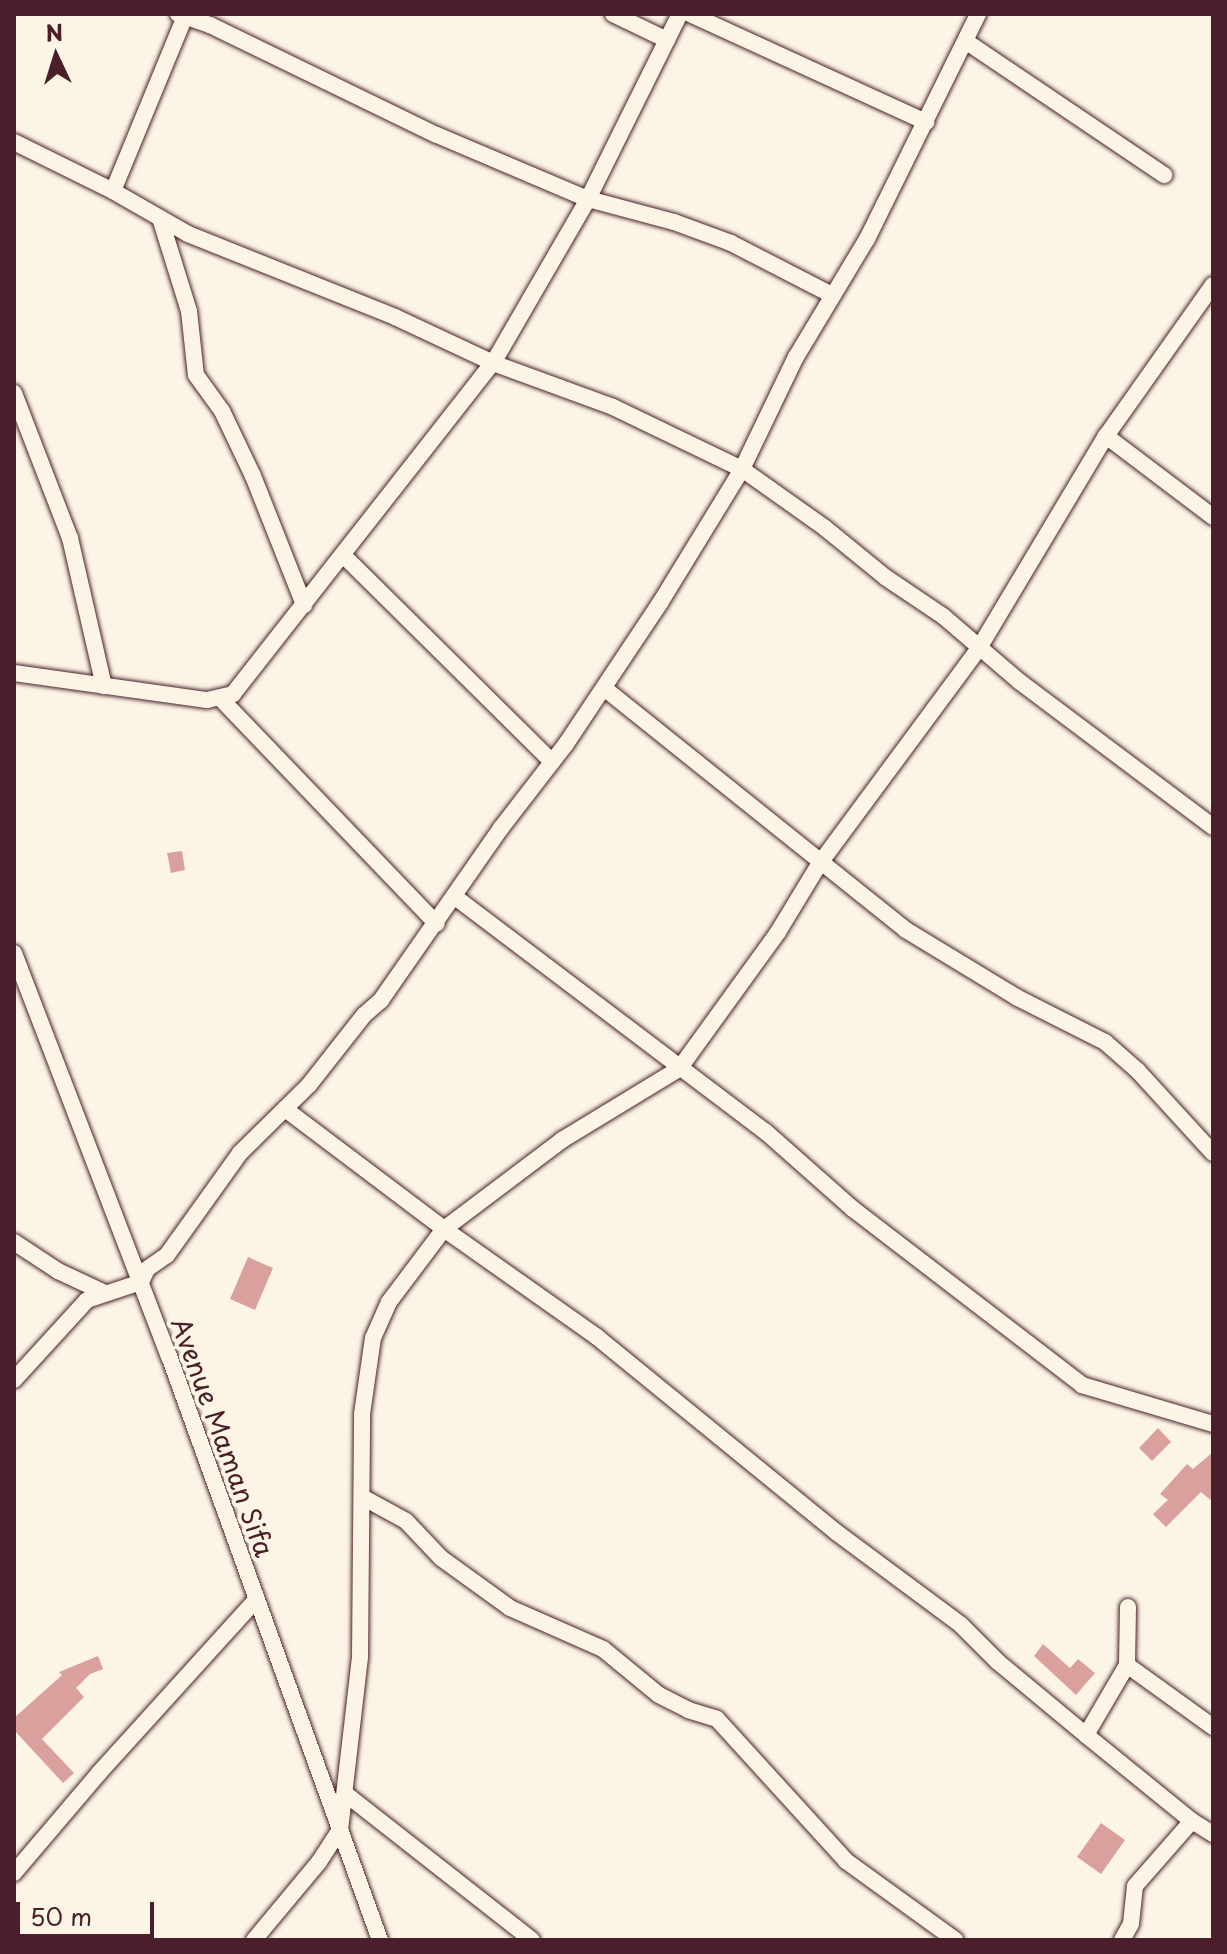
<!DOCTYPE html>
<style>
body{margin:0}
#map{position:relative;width:1227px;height:1954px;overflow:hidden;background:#fcf5e5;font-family:"Playpen Sans",sans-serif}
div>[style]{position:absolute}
.building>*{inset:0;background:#daa09d}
.roads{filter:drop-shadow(0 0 2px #4a1f2b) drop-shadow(0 0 2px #4a1f2b)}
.minor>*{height:16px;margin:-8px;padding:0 8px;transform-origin:8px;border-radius:8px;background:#fcf5e5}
span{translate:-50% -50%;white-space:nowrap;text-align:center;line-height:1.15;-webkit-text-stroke:8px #fcf5e5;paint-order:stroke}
.street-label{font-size:26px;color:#4a1f2b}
.frame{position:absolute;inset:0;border:16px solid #4a1f2b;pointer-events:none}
.north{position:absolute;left:16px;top:16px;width:80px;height:80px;-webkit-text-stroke:6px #fcf5e5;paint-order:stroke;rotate:356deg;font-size:22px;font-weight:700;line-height:32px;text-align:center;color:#4a1f2b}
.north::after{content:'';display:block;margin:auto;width:28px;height:36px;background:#4a1f2b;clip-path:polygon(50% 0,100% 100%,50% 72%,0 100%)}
.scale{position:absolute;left:16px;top:1902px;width:138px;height:36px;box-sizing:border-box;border:4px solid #4a1f2b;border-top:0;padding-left:10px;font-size:24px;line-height:28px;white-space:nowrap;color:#4a1f2b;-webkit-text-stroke:6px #fcf5e5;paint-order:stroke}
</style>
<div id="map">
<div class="building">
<div style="clip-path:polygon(182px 851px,185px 870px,171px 873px,167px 853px)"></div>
<div style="clip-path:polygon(248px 1257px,273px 1268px,255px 1310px,230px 1299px)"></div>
<div style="clip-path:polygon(1158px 1428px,1171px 1442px,1152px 1461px,1139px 1448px)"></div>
<div style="clip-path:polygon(1213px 1452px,1213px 1502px,1201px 1492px,1166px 1527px,1153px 1514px,1168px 1500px,1160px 1494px,1187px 1464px,1193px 1469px)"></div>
<div style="clip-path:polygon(1043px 1644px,1070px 1668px,1078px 1659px,1095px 1673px,1076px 1695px,1034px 1656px)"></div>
<div style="clip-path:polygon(98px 1656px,103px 1669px,90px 1674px,76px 1688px,84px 1697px,42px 1739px,74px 1773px,63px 1783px,14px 1730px,14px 1718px,62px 1675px,59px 1672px)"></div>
<div style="clip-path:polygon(1101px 1823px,1125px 1840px,1101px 1874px,1077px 1857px)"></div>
</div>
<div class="roads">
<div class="minor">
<div style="left:178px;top:14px;width:34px;rotate:19deg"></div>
<div style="left:210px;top:25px;width:252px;rotate:25.9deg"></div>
<div style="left:437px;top:135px;width:164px;rotate:23deg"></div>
<div style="left:588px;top:199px;width:89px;rotate:15deg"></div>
<div style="left:674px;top:222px;width:61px;rotate:20.2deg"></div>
<div style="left:731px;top:243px;width:114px;rotate:27.2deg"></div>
<div style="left:613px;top:14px;width:60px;rotate:25.7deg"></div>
<div style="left:690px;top:14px;width:260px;rotate:24.6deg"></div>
<div style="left:967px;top:42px;width:238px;rotate:34deg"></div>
<div style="left:14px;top:142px;width:110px;rotate:26.3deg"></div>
<div style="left:113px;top:191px;width:86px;rotate:29.8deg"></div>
<div style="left:188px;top:234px;width:223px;rotate:21.8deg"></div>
<div style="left:395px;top:317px;width:108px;rotate:25.1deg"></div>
<div style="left:493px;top:363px;width:128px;rotate:20.1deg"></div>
<div style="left:613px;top:407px;width:143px;rotate:25.7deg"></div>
<div style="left:742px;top:469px;width:102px;rotate:35.4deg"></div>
<div style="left:825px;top:528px;width:77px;rotate:39.2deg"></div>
<div style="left:885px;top:577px;width:70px;rotate:33.9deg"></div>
<div style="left:943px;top:616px;width:101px;rotate:40.6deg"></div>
<div style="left:1020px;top:682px;width:241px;rotate:36.9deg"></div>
<div style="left:113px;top:191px;width:191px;rotate:-67.6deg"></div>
<div style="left:160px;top:218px;width:97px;rotate:72.7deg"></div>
<div style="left:189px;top:311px;width:64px;rotate:83.8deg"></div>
<div style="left:196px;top:375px;width:44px;rotate:54.2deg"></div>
<div style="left:222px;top:411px;width:72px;rotate:64.5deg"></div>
<div style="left:253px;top:476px;width:139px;rotate:68.4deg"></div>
<div style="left:14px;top:393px;width:155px;rotate:68.9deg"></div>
<div style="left:70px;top:538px;width:152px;rotate:77.1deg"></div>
<div style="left:1106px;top:436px;width:134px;rotate:37.1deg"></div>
<div style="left:343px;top:555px;width:294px;rotate:44.7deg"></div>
<div style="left:14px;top:673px;width:195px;rotate:8deg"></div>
<div style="left:207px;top:700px;width:27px;rotate:-13deg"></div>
<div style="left:233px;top:694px;width:421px;rotate:-51.9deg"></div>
<div style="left:493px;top:363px;width:190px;rotate:-59.9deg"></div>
<div style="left:588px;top:199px;width:207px;rotate:-63.6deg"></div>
<div style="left:604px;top:688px;width:387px;rotate:38.7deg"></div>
<div style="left:906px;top:930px;width:129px;rotate:31.3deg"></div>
<div style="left:1016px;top:997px;width:100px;rotate:26.8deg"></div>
<div style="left:1105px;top:1042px;width:44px;rotate:41.3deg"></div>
<div style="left:1138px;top:1071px;width:111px;rotate:47.6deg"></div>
<div style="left:222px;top:700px;width:310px;rotate:46.2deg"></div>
<div style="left:455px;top:897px;width:390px;rotate:37.1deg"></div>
<div style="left:766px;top:1132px;width:116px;rotate:41.5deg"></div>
<div style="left:853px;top:1209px;width:289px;rotate:37.5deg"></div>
<div style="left:1082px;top:1385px;width:137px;rotate:16.6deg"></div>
<div style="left:14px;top:953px;width:432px;rotate:69deg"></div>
<div style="left:169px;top:1356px;width:621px;rotate:70.14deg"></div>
<div style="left:285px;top:1109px;width:199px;rotate:37deg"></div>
<div style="left:444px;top:1229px;width:187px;rotate:35.2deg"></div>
<div style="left:597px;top:1337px;width:308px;rotate:39.2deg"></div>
<div style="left:836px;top:1532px;width:156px;rotate:36.6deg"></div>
<div style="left:961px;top:1625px;width:52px;rotate:45deg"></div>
<div style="left:998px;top:1662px;width:114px;rotate:39.7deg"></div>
<div style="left:1086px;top:1735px;width:136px;rotate:39.1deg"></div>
<div style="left:1192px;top:1821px;width:25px;rotate:32deg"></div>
<div style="left:14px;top:1242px;width:53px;rotate:33.4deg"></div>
<div style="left:58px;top:1271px;width:50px;rotate:25deg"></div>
<div style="left:14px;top:1380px;width:108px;rotate:-47.6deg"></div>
<div style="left:87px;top:1300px;width:57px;rotate:-18.4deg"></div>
<div style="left:141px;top:1282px;width:14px;rotate:-65deg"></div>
<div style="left:147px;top:1269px;width:24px;rotate:-35deg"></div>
<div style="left:167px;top:1255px;width:125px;rotate:-54.4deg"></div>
<div style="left:240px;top:1153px;width:97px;rotate:-44.6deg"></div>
<div style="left:309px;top:1085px;width:89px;rotate:-51.8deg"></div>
<div style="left:364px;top:1015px;width:23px;rotate:-41deg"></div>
<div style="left:381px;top:1000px;width:210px;rotate:-55.1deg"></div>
<div style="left:501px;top:828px;width:106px;rotate:-52.3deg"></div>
<div style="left:566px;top:744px;width:169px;rotate:-56.3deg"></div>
<div style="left:660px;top:603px;width:157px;rotate:-58.5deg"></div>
<div style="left:742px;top:469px;width:124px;rotate:-64.3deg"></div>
<div style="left:796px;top:357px;width:138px;rotate:-59deg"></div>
<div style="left:867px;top:239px;width:251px;rotate:-63.7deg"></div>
<div style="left:364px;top:1498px;width:48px;rotate:28.7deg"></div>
<div style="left:406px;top:1521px;width:51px;rotate:46.6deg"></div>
<div style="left:441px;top:1558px;width:85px;rotate:35.9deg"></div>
<div style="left:510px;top:1608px;width:102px;rotate:23.8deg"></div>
<div style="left:603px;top:1649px;width:72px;rotate:39.4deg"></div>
<div style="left:659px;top:1695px;width:33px;rotate:27deg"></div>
<div style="left:688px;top:1710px;width:30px;rotate:17deg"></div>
<div style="left:717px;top:1719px;width:192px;rotate:47.7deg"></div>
<div style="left:846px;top:1861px;width:135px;rotate:35.9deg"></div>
<div style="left:1127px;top:1665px;width:106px;rotate:35.8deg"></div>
<div style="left:1086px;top:1735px;width:81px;rotate:-59.6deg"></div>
<div style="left:1127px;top:1665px;width:58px;rotate:-89deg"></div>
<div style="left:347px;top:1795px;width:235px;rotate:38.1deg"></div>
<div style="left:14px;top:1873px;width:131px;rotate:-49.6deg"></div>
<div style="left:99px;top:1773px;width:234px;rotate:-47.8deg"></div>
<div style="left:254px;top:1940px;width:102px;rotate:-50.2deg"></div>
<div style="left:319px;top:1862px;width:38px;rotate:-57deg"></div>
<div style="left:340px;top:1830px;width:174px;rotate:-83.4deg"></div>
<div style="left:360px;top:1657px;width:243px;rotate:-89.5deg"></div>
<div style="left:362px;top:1414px;width:77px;rotate:-81.8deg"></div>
<div style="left:373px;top:1338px;width:39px;rotate:-66deg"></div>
<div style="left:389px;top:1302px;width:91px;rotate:-53deg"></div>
<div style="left:444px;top:1229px;width:148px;rotate:-37deg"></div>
<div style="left:562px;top:1140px;width:137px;rotate:-31.3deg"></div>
<div style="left:679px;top:1069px;width:169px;rotate:-54.1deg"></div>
<div style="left:778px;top:932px;width:81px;rotate:-58.7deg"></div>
<div style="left:820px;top:863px;width:267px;rotate:-53.5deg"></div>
<div style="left:979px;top:648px;width:247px;rotate:-59.1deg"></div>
<div style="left:1106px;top:436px;width:185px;rotate:-54.7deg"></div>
<div style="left:1122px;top:1940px;width:18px;rotate:-61deg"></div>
<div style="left:1131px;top:1924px;width:38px;rotate:-84deg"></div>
<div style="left:1135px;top:1886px;width:86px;rotate:-48.8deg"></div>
</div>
</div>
<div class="street-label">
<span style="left:223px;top:1437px;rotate:70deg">Avenue Maman Sifa</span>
</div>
<div class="frame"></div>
<div class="north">N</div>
<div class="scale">50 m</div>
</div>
